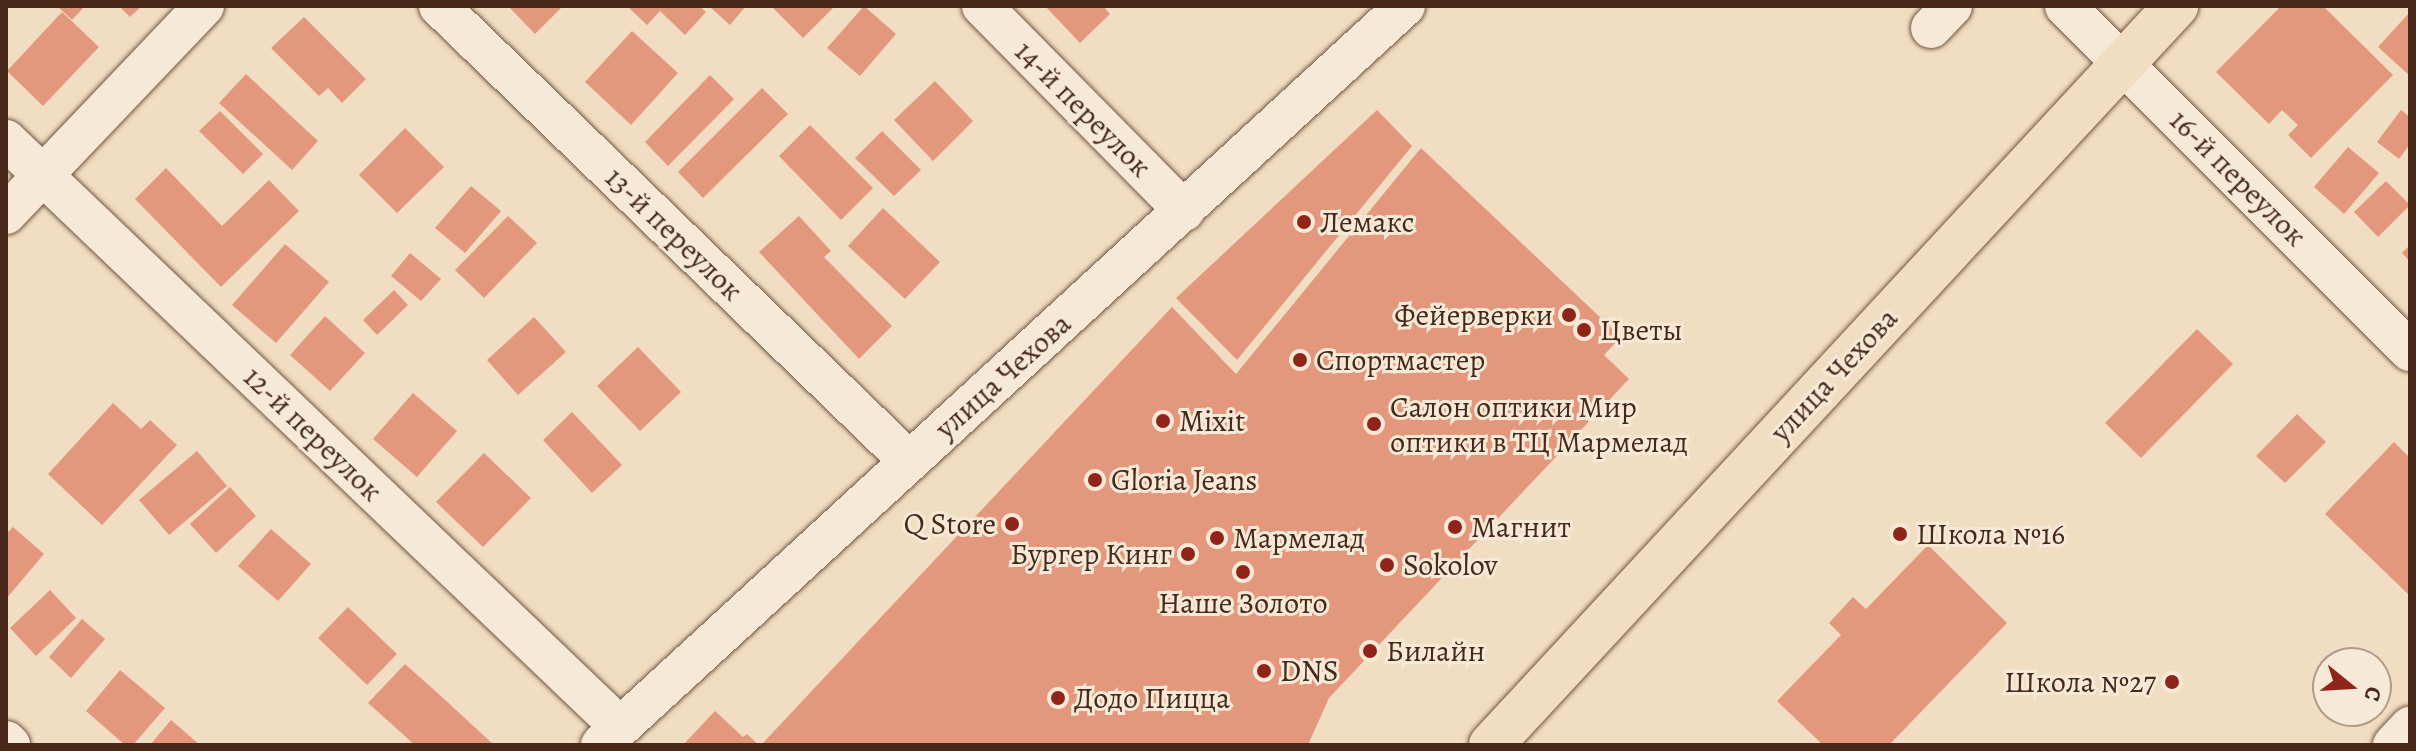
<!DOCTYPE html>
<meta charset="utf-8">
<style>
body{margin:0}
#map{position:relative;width:2416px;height:751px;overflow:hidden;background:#f1ddc1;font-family:Alegreya,serif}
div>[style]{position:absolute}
.building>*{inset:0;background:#e3987e}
.roads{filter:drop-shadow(0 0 2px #725643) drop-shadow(0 0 2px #725643)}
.minor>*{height:40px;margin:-20px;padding:0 20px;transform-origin:20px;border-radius:20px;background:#f6e9d7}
.major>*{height:44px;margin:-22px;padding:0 22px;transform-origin:22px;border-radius:22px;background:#f1ddc1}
.dots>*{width:22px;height:22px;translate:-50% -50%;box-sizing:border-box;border:4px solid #f6e9d7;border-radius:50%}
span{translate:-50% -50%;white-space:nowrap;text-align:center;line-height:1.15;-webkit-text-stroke:6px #f6e9d7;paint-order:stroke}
.street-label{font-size:30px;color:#482919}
.poi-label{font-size:30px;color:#482919}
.left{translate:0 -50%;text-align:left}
.right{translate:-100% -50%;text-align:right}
.frame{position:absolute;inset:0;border:8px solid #482919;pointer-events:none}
.north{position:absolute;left:2312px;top:647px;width:80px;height:80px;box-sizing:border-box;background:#f6e9d7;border:2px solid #b09c8b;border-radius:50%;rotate:108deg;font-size:22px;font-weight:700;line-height:32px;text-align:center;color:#482919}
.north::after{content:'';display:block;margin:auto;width:28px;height:36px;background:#8f2418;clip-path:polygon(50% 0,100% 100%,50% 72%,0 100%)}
</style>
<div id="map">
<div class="building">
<div style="clip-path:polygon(57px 6px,85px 6px,72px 20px)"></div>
<div style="clip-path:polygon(119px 6px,142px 6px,130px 17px)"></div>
<div style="clip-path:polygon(508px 6px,563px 6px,535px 34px)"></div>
<div style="clip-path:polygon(627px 6px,699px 6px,706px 12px,685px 35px,660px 11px,647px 25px)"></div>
<div style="clip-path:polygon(709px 6px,746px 6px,730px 25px)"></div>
<div style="clip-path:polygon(771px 6px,835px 6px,803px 38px)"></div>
<div style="clip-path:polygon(864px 6px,896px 34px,860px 76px,827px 48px)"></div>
<div style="clip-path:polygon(1045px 6px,1103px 6px,1110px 14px,1080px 43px)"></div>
<div style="clip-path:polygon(2281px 6px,2323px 6px,2393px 75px,2311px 158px,2288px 135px,2298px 125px,2282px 110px,2269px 124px,2216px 72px)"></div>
<div style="clip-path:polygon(62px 12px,99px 47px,43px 106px,7px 71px)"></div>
<div style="clip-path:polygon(2410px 12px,2410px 76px,2378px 47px)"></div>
<div style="clip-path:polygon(304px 17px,366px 79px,342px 103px,328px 88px,319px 96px,271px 48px)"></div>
<div style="clip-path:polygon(632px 31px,678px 73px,631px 125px,585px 82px)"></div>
<div style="clip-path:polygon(246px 74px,318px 141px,292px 170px,219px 103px)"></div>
<div style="clip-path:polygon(710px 75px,734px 99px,668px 166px,645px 142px)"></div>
<div style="clip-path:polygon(935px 81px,973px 121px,933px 161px,894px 120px)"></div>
<div style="clip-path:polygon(762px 88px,788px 114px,703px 198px,678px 172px)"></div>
<div style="clip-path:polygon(1377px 110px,1412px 146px,1237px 360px,1176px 298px)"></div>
<div style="clip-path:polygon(2401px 110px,2410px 117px,2410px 144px,2399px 159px,2377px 142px)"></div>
<div style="clip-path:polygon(220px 111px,263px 154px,243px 174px,199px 131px)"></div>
<div style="clip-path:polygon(810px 125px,873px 188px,841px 220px,779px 156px)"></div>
<div style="clip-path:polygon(405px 128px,444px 167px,397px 213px,359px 175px)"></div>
<div style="clip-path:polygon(882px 131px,921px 170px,894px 196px,855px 158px)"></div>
<div style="clip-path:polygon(2348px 147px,2379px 173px,2344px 214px,2314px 187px)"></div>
<div style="clip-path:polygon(1421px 148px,1621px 337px,1604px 355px,1629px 379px,1329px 698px,1308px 745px,761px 745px,1172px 307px,1236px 374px)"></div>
<div style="clip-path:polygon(166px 168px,222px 226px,269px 180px,299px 211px,221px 287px,135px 199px)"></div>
<div style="clip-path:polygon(2386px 181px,2410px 205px,2378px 237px,2354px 212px)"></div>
<div style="clip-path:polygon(471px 186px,501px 211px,465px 253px,435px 228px)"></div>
<div style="clip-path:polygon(883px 208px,940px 262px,905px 299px,848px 246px)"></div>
<div style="clip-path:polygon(508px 216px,537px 243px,484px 298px,455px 270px)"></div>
<div style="clip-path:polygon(799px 216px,831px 251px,824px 257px,892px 326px,859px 359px,759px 252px)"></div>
<div style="clip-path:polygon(285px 244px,329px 282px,276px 343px,232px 305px)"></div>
<div style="clip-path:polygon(2410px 245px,2410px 262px,2402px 253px)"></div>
<div style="clip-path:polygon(410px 253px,441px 279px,421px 301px,391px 276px)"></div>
<div style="clip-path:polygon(394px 290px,408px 305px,377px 335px,363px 320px)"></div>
<div style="clip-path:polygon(325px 316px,365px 353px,330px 391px,290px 355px)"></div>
<div style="clip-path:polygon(534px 317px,566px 352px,518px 395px,487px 360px)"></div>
<div style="clip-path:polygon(2197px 329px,2233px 364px,2141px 458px,2105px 423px)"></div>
<div style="clip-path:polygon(638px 347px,681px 392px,640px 431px,597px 386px)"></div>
<div style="clip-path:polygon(413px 393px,457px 431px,417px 477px,373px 439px)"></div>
<div style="clip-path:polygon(113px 403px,141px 429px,150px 420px,177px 445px,102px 525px,48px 474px)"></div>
<div style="clip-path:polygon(572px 412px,622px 465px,592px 493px,543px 440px)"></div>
<div style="clip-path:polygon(2297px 414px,2326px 442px,2285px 483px,2256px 456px)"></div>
<div style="clip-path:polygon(2394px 442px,2410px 458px,2410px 596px,2325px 514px)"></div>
<div style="clip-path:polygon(197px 451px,227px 486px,169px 535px,139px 500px)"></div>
<div style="clip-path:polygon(484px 453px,531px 498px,483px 547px,436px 502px)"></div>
<div style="clip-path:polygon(230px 487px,256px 516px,216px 553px,190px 524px)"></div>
<div style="clip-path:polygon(13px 527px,44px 554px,6px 599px,6px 534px)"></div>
<div style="clip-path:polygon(271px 529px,311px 564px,278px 601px,238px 566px)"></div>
<div style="clip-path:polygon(1928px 545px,2007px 623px,1889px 745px,1823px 745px,1777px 701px,1841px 635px,1829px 623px,1853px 597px,1866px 609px)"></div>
<div style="clip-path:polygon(50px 590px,76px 618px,36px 656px,10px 628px)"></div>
<div style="clip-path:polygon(348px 607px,397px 654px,367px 685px,318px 638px)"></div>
<div style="clip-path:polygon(82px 619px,105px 639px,71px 678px,49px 657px)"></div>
<div style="clip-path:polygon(405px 664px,442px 697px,494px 745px,414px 745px,406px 737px,368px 703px)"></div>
<div style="clip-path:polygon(120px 670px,165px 708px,133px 745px,125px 745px,86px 711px)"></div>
<div style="clip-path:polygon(715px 711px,743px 737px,747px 734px,759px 745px,683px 745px)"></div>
<div style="clip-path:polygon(171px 720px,200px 745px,150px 745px)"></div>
</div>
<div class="roads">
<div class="minor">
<div style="left:439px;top:6px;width:654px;rotate:44.07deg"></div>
<div style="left:982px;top:6px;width:288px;rotate:45.4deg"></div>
<div style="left:2065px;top:6px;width:488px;rotate:45deg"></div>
<div style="left:1931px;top:28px;width:30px;rotate:-46deg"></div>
<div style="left:6px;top:140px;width:849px;rotate:43.71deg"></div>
<div style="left:6px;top:214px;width:287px;rotate:-46.4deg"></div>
<div style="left:6px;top:741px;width:6px;rotate:45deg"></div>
<div style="left:601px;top:745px;width:1092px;rotate:-42.59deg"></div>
<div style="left:2393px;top:745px;width:25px;rotate:-47deg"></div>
</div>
<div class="major">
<div style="left:1491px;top:745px;width:1008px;rotate:-47.17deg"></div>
</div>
</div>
<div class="dots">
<div style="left:1304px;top:222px;background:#8f2418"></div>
<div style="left:1569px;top:315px;background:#8f2418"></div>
<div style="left:1584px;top:330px;background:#8f2418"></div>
<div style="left:1300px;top:360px;background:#8f2418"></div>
<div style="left:1163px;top:421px;background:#8f2418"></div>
<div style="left:1374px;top:424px;background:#8f2418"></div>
<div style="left:1095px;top:480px;background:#8f2418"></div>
<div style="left:1012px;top:524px;background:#8f2418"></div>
<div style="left:1455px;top:527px;background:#8f2418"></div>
<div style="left:1900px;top:534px;background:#8f2418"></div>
<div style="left:1217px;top:538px;background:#8f2418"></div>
<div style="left:1188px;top:554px;background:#8f2418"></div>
<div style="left:1387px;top:565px;background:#8f2418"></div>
<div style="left:1243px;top:572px;background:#8f2418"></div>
<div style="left:1370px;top:651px;background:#8f2418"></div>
<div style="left:1264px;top:671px;background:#8f2418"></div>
<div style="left:2172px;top:682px;background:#8f2418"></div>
<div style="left:1058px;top:698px;background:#8f2418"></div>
</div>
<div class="street-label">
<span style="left:1083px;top:109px;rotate:45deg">14-й переулок</span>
<span style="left:2238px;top:178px;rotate:45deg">16-й переулок</span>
<span style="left:674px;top:234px;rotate:44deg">13-й переулок</span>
<span style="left:1834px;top:375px;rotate:-47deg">улица Чехова</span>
<span style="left:1003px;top:376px;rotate:-42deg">улица Чехова</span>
<span style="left:313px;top:434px;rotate:44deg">12-й переулок</span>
</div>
<div class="poi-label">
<span class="left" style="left:1320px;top:222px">Лемакс</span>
<span class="right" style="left:1553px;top:315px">Фейерверки</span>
<span class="left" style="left:1600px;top:330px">Цветы</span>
<span class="left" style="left:1316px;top:360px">Спортмастер</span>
<span class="left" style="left:1390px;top:424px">Салон оптики Мир<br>оптики в ТЦ Мармелад</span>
<span class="left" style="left:1179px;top:421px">Mixit</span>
<span class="left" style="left:1111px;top:480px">Gloria Jeans</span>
<span class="right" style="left:996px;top:524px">Q Store</span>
<span class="left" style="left:1471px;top:527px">Магнит</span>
<span class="left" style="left:1916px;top:534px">Школа №16</span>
<span class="left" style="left:1233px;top:538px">Мармелад</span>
<span class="right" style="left:1172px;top:554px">Бургер Кинг</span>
<span class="left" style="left:1403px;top:565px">Sokolov</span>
<span style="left:1243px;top:603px">Наше Золото</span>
<span class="left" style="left:1386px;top:651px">Билайн</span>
<span class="left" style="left:1280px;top:671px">DNS</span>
<span class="right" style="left:2156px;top:682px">Школа №27</span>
<span class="left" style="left:1074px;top:698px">Додо Пицца</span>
</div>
<div class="frame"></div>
<div class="north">С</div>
</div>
